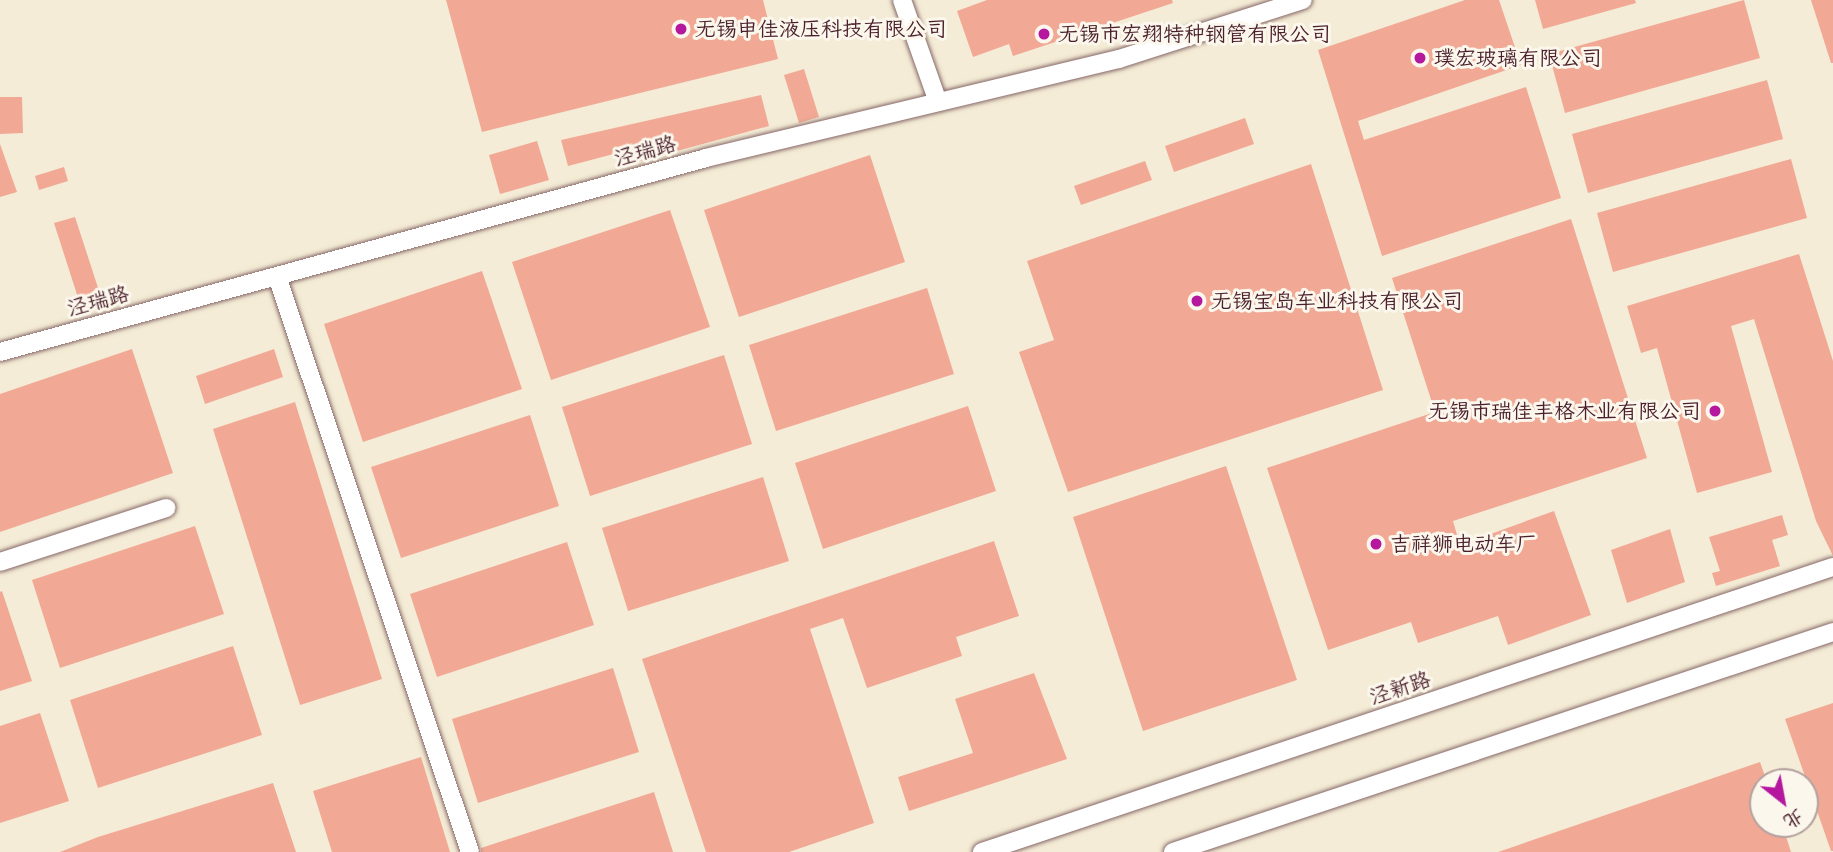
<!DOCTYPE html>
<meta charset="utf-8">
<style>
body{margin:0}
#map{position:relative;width:1833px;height:852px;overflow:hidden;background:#f4ecd6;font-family:"Patrick Hand","LXGW WenKai TC",sans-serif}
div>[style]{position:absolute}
.building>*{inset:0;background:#f1a995}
.roads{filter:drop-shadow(0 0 2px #866767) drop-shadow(0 0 2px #866767)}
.minor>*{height:18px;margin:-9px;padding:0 9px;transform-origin:9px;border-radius:9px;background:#fff}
.dots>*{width:19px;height:19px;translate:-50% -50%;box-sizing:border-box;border:4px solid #fbf7ec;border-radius:50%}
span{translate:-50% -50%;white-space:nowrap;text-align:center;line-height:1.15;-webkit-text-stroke:6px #fbf7ec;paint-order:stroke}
.poi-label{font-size:21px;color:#4a1f2b}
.left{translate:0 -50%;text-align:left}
.right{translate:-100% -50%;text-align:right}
.street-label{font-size:21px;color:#4a1f2b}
.north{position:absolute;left:1749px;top:768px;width:70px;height:70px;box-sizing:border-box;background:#fbf7ec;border:2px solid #b4a19f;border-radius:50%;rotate:149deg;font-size:19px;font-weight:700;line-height:28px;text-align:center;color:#4a1f2b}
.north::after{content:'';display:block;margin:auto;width:24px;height:32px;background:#b5179e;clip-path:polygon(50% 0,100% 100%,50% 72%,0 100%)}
</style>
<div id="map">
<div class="building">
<div style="clip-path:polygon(446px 0,763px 0,778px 59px,482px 132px)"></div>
<div style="clip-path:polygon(987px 0,1172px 0,1173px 3px,1013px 56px,1009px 44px,973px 57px,957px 11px)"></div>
<div style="clip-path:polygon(1465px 0,1499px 0,1521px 65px,1358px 121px,1364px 140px,1526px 87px,1561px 198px,1382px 256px,1318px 50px)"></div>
<div style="clip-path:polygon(1535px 0,1635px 0,1636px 3px,1543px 29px)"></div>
<div style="clip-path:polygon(1744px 0,1760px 58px,1565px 113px,1549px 54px)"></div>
<div style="clip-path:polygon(1811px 0,1833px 0,1833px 63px,1831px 63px)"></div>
<div style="clip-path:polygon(804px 69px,819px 117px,799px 123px,784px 75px)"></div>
<div style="clip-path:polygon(1767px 80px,1783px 139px,1588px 193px,1572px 134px)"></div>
<div style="clip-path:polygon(761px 95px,769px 126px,633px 163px,629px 150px,568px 166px,561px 140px)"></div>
<div style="clip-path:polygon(0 97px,22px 97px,23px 133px,0 134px)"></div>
<div style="clip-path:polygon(1245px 118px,1254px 144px,1174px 172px,1165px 146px)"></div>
<div style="clip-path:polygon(537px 141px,549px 180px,500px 194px,489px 155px)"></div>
<div style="clip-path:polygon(0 144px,17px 192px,0 197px)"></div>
<div style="clip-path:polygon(870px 155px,905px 262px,739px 317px,704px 210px)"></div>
<div style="clip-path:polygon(1791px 159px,1807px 218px,1613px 272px,1597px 213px)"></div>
<div style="clip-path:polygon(1145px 161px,1152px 180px,1081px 205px,1074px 186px)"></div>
<div style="clip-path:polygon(1311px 164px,1383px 390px,1068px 492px,1019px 352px,1054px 340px,1027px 261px)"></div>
<div style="clip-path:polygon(64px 167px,68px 181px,39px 190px,35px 176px)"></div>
<div style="clip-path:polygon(670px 210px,710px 327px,551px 380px,512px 262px)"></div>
<div style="clip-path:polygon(75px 217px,102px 300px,81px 307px,54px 223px)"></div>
<div style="clip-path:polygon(1571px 219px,1647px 458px,1453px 521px,1460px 545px,1554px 511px,1591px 615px,1508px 645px,1498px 616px,1418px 643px,1411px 622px,1328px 650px,1267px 468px,1435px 412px,1392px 278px)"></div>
<div style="clip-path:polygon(1799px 254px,1833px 361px,1833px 556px,1816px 521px,1754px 319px,1731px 326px,1772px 472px,1697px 493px,1657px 348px,1641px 353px,1627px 306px)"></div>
<div style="clip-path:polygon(482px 271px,522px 389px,363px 442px,324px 324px)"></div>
<div style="clip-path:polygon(927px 288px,954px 374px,776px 431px,749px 345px)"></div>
<div style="clip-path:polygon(132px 349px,173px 473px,0 532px,0 394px)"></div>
<div style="clip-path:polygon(274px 349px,283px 377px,205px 404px,196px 376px)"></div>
<div style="clip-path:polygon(724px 355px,752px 444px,590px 496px,562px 407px)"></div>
<div style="clip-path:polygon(295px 402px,382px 679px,300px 705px,213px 429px)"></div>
<div style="clip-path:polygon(968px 406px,996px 491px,823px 549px,795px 463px)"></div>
<div style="clip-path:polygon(530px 415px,559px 506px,401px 558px,371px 467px)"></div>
<div style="clip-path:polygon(1226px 466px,1297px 680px,1143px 731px,1073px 517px)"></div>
<div style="clip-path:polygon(763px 477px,789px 561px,628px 611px,602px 528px)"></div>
<div style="clip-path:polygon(1782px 515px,1788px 535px,1772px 540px,1780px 566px,1716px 586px,1712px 573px,1720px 571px,1709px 537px)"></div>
<div style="clip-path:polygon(195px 526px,224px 614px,60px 668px,32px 580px)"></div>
<div style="clip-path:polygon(1670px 529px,1685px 582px,1627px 603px,1611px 550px)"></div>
<div style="clip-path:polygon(994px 541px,1019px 616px,956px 637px,962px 656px,867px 688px,843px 618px,810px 629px,874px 823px,789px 852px,706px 852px,642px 659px)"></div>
<div style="clip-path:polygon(567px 542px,594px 625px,437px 677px,410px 594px)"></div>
<div style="clip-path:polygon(2px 591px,32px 681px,0 691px,0 592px)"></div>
<div style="clip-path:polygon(233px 646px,262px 735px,98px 788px,70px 700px)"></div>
<div style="clip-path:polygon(613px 668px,639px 752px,478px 803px,452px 719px)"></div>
<div style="clip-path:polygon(1034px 673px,1067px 759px,909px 811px,898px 777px,973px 753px,955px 699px)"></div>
<div style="clip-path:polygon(1833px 703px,1833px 851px,1831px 851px,1785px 719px)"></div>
<div style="clip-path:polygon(40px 713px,69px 801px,0 823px,0 726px)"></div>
<div style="clip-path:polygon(421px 757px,450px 852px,332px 852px,313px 791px)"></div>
<div style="clip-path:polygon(1760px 762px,1767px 782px,1763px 824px,1782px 824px,1791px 852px,1498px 852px)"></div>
<div style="clip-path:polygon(273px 783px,296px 852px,60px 852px,98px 837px)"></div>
<div style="clip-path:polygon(654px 792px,673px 852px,481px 852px,481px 848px)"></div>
</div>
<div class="roads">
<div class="minor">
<div style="left:902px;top:0;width:108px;rotate:70.6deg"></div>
<div style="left:277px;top:276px;width:607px;rotate:71.48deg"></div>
<div style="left:0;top:352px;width:732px;rotate:-15.36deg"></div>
<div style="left:706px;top:158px;width:425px;rotate:-13.5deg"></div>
<div style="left:1119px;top:59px;width:193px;rotate:-17.8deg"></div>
<div style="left:0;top:562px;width:175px;rotate:-18deg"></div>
<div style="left:982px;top:852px;width:897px;rotate:-18.52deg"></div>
<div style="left:1173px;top:852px;width:696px;rotate:-18.43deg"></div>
</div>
</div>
<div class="dots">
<div style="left:681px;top:29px;background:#b5179e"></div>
<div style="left:1044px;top:34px;background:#b5179e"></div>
<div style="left:1420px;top:58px;background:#b5179e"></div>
<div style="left:1197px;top:301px;background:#b5179e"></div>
<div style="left:1715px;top:411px;background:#b5179e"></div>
<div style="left:1376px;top:544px;background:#b5179e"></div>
</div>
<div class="poi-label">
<span class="left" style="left:695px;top:29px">无锡申佳液压科技有限公司</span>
<span class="left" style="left:1058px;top:34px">无锡市宏翔特种钢管有限公司</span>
<span class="left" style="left:1434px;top:58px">璞宏玻璃有限公司</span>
<span class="left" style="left:1211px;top:301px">无锡宝岛车业科技有限公司</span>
<span class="right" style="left:1701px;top:411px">无锡市瑞佳丰格木业有限公司</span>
<span class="left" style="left:1390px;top:544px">吉祥狮电动车厂</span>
</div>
<div class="street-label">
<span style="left:645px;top:151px;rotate:-15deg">泾瑞路</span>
<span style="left:98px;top:301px;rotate:-15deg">泾瑞路</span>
<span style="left:1400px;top:688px;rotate:-18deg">泾新路</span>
</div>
<div class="north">北</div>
</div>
